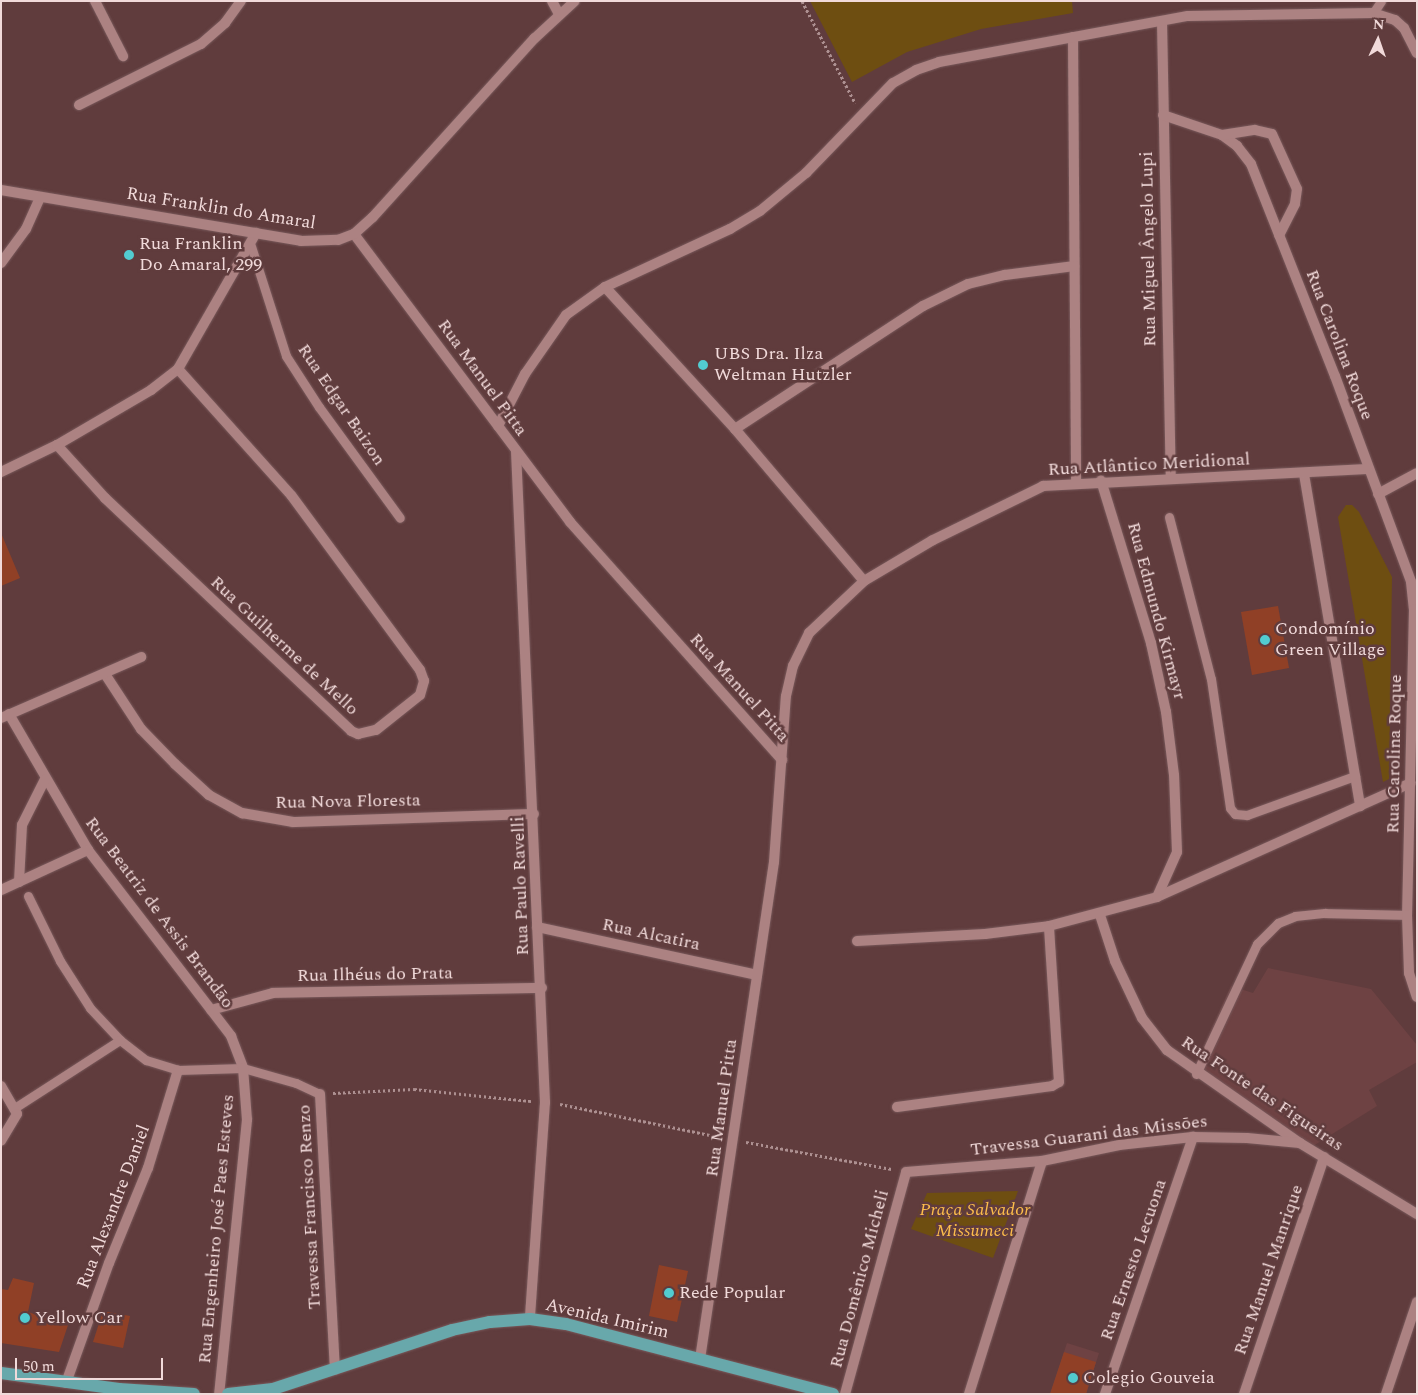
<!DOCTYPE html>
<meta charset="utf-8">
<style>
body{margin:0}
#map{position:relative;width:1418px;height:1395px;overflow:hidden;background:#603c3d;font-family:Spectral,serif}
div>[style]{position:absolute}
.built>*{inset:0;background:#6e4243}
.green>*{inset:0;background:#6e4e11}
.building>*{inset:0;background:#904026}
.path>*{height:3px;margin-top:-1.5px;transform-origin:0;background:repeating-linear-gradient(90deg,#ad9091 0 2.5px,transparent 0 5px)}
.roads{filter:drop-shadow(0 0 1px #78595b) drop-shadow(0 0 1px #78595b)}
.service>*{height:9px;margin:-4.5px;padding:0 4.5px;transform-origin:4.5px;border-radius:4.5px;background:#ac8282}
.minor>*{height:10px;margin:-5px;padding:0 5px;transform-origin:5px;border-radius:5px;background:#ac8282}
.tertiary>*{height:10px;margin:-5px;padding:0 5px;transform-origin:5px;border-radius:5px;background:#ac8282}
.primary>*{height:12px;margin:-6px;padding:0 6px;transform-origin:6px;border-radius:6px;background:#68a8ab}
.dots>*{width:14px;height:14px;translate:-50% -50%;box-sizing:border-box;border:2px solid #603c3d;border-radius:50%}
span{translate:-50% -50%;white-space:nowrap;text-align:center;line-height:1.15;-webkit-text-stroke:5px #603c3d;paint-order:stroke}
.street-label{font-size:18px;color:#f1dada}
.poi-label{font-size:18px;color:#f1dada}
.left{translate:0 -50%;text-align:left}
.park-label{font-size:18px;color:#fdbd4b;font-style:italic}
.frame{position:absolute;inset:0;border:2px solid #f1dada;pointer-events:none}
.north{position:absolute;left:1353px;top:15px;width:50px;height:50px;-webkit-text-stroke:4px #603c3d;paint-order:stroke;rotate:3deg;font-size:14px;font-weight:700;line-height:20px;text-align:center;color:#f1dada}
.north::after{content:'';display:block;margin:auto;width:18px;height:22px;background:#f1dada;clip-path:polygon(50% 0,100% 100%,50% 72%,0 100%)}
.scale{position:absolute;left:15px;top:1358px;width:148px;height:22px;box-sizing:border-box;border:2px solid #f1dada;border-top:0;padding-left:6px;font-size:15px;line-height:18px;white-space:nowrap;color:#f1dada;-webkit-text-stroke:4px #603c3d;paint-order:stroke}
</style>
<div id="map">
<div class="built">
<div style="clip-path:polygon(1268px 968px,1371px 989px,1417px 1045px,1417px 1062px,1369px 1090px,1377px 1106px,1313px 1146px,1193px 1070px,1231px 986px,1253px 993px)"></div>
<div style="clip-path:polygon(1067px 1343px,1099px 1353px,1086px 1394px,1050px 1394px)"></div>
</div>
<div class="green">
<div style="clip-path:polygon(810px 1px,1072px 1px,1073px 13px,981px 29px,907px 52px,852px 82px)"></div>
<div style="clip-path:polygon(1346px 505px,1352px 505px,1359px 512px,1392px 577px,1389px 779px,1383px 782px,1338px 517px)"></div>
<div style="clip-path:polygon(1018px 1191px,993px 1258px,911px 1229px,927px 1193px)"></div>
</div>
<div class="building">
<div style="clip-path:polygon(1px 533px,20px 578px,1px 586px)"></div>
<div style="clip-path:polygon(1278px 606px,1289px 668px,1252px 675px,1241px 612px)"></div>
<div style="clip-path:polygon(659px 1265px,688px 1271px,677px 1322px,649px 1316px)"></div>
<div style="clip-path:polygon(13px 1278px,34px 1283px,28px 1312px,68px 1325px,59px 1352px,1px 1343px,1px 1289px,8px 1290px)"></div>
<div style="clip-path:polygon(103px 1311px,130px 1316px,123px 1348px,93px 1342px)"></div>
<div style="clip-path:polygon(1064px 1352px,1096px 1362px,1086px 1394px,1050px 1394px)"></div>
</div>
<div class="path">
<div style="left:802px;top:1px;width:115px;rotate:62.5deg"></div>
<div style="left:333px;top:1093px;width:81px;rotate:-2.8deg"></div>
<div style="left:414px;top:1089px;width:118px;rotate:5.9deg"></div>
<div style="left:560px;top:1104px;width:163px;rotate:11.7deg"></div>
<div style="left:746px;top:1142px;width:148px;rotate:10.5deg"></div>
</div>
<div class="roads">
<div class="service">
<div style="left:1373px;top:13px;width:14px;rotate:-56deg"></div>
<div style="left:251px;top:246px;width:115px;rotate:72.3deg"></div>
<div style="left:286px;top:356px;width:61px;rotate:57.1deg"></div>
<div style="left:319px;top:407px;width:137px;rotate:53.9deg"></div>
<div style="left:1169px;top:517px;width:167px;rotate:75.5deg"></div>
<div style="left:1211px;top:679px;width:130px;rotate:81.6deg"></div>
<div style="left:1230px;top:808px;width:8px;rotate:50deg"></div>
<div style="left:1235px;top:814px;width:12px;rotate:5deg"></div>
<div style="left:1247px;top:815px;width:115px;rotate:-19.9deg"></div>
<div style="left:28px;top:896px;width:72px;rotate:63.8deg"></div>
<div style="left:60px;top:961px;width:56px;rotate:57.4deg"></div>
<div style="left:90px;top:1008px;width:44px;rotate:46.8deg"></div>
<div style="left:120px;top:1040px;width:33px;rotate:38deg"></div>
<div style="left:146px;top:1060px;width:34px;rotate:17deg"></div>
<div style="left:178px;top:1070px;width:65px;rotate:-1.8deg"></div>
<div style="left:243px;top:1068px;width:55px;rotate:15.8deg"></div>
<div style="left:296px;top:1083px;width:26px;rotate:25deg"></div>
<div style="left:1196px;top:1074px;width:144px;rotate:-64.9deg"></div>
<div style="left:1257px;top:944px;width:30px;rotate:-45deg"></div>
<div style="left:1278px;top:923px;width:18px;rotate:-22deg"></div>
<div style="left:1295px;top:916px;width:30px;rotate:-6deg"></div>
<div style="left:1325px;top:913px;width:82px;rotate:1.4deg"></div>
<div style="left:16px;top:1107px;width:124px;rotate:-32.8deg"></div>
</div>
<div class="minor">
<div style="left:95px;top:1px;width:62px;rotate:63deg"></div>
<div style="left:552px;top:1px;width:15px;rotate:62deg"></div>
<div style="left:1162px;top:21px;width:456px;rotate:88.9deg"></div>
<div style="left:1073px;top:37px;width:445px;rotate:89.6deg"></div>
<div style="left:79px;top:105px;width:136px;rotate:-26.6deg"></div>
<div style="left:201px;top:44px;width:32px;rotate:-41deg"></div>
<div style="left:225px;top:23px;width:27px;rotate:-54deg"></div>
<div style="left:1163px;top:115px;width:62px;rotate:18.7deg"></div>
<div style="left:1222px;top:135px;width:19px;rotate:36deg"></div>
<div style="left:1237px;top:146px;width:23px;rotate:52deg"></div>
<div style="left:1251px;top:164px;width:228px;rotate:68.4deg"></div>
<div style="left:1335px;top:376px;width:220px;rotate:69.7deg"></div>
<div style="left:1411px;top:582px;width:27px;rotate:84deg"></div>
<div style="left:1414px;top:609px;width:306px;rotate:91.3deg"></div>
<div style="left:1407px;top:915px;width:58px;rotate:88deg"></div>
<div style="left:1409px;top:973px;width:25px;rotate:72deg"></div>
<div style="left:1222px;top:135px;width:33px;rotate:-9deg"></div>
<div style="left:1255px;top:130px;width:17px;rotate:13deg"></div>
<div style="left:1272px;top:134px;width:60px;rotate:65.6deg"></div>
<div style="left:1297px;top:189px;width:15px;rotate:98deg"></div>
<div style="left:1295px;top:204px;width:35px;rotate:117deg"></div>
<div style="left:354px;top:234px;width:360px;rotate:53.1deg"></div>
<div style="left:570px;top:522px;width:319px;rotate:48.3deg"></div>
<div style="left:1px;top:263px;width:42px;rotate:-53.7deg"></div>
<div style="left:26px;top:229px;width:35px;rotate:-66deg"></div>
<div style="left:605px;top:287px;width:193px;rotate:47.5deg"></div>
<div style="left:735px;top:429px;width:199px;rotate:49.7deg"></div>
<div style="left:498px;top:426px;width:59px;rotate:-62.6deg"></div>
<div style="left:525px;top:374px;width:72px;rotate:-55.2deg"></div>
<div style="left:566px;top:315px;width:48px;rotate:-35.7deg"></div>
<div style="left:605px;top:287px;width:138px;rotate:-24.9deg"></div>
<div style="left:730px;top:229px;width:35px;rotate:-31deg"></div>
<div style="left:760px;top:211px;width:60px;rotate:-39.6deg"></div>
<div style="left:806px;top:173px;width:125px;rotate:-46deg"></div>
<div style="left:893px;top:83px;width:26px;rotate:-29deg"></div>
<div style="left:916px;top:70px;width:24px;rotate:-19deg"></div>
<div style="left:939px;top:62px;width:253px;rotate:-10.5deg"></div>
<div style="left:1188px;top:16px;width:185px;rotate:-0.9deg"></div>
<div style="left:1373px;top:13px;width:23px;rotate:18deg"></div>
<div style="left:1395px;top:20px;width:12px;rotate:42deg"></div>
<div style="left:1404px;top:28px;width:28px;rotate:63deg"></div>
<div style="left:735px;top:429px;width:225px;rotate:-33.2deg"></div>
<div style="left:923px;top:306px;width:50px;rotate:-26.1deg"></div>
<div style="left:968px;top:284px;width:38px;rotate:-14deg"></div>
<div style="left:1005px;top:275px;width:70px;rotate:-7.4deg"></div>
<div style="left:57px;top:445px;width:72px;rotate:47.8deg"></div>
<div style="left:105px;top:498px;width:339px;rotate:43.4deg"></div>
<div style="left:351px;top:731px;width:8px;rotate:23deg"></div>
<div style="left:358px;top:734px;width:18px;rotate:-13deg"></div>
<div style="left:376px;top:730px;width:56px;rotate:-38.5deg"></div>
<div style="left:420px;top:695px;width:15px;rotate:-74deg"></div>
<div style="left:424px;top:681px;width:12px;rotate:-110deg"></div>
<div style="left:420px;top:670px;width:217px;rotate:-126.4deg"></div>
<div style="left:291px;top:495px;width:169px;rotate:-131.9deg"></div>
<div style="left:516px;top:451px;width:652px;rotate:87.45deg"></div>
<div style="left:545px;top:1102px;width:218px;rotate:94deg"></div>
<div style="left:1px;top:472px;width:62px;rotate:-25.7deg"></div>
<div style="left:57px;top:445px;width:109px;rotate:-30.3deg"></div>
<div style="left:151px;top:390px;width:34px;rotate:-38deg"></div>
<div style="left:178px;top:369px;width:157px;rotate:-60.2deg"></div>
<div style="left:1304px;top:474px;width:337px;rotate:80.4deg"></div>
<div style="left:1378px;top:494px;width:44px;rotate:-28.3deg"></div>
<div style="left:105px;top:674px;width:66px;rotate:56.8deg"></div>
<div style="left:141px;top:729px;width:49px;rotate:45.8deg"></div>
<div style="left:175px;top:764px;width:46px;rotate:42.4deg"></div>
<div style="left:209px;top:795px;width:38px;rotate:29deg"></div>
<div style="left:242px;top:813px;width:52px;rotate:10deg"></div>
<div style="left:293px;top:822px;width:241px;rotate:-1.9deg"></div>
<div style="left:9px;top:714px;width:157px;rotate:59.8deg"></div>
<div style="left:88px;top:850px;width:235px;rotate:52.4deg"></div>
<div style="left:231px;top:1036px;width:34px;rotate:69deg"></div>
<div style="left:243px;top:1068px;width:52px;rotate:85.6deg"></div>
<div style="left:247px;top:1120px;width:275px;rotate:95.8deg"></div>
<div style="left:1px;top:718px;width:153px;rotate:-23.5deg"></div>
<div style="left:19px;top:882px;width:57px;rotate:-87deg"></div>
<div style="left:22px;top:825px;width:51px;rotate:-63.4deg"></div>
<div style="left:1px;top:890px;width:96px;rotate:-24.7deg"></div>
<div style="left:1157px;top:897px;width:278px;rotate:-24.2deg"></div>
<div style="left:1100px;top:915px;width:48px;rotate:71.9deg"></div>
<div style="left:1115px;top:961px;width:63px;rotate:64.7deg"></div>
<div style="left:1142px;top:1018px;width:41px;rotate:52deg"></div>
<div style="left:1167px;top:1050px;width:162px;rotate:35deg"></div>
<div style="left:1300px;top:1143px;width:137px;rotate:31.3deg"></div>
<div style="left:537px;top:927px;width:225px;rotate:12.3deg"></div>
<div style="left:857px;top:941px;width:128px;rotate:-3.1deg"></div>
<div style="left:985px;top:934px;width:64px;rotate:-7.1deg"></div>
<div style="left:1049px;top:926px;width:112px;rotate:-15deg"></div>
<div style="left:1157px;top:897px;width:49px;rotate:-66deg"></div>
<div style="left:1177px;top:852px;width:77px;rotate:-92.2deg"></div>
<div style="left:1174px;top:775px;width:64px;rotate:-97.2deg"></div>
<div style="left:1166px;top:712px;width:71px;rotate:-102.3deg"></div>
<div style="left:1151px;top:643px;width:170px;rotate:-107.1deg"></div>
<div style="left:211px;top:1010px;width:64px;rotate:-15.3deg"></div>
<div style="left:273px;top:993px;width:269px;rotate:-1.1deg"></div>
<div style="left:1px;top:1086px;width:32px;rotate:60deg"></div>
<div style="left:17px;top:1114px;width:31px;rotate:121deg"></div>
<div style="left:320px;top:1094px;width:276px;rotate:86.9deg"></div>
<div style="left:897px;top:1107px;width:156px;rotate:-7.7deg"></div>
<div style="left:1052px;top:1086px;width:8px;rotate:-30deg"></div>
<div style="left:1059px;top:1082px;width:156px;rotate:-93.7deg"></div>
<div style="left:700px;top:1359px;width:502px;rotate:-81.53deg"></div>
<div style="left:774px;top:862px;width:166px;rotate:-85.9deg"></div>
<div style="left:786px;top:696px;width:31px;rotate:-77deg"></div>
<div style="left:793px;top:666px;width:37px;rotate:-64deg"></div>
<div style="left:809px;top:633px;width:76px;rotate:-43.4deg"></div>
<div style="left:864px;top:581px;width:80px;rotate:-30.7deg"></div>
<div style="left:933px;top:540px;width:123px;rotate:-26.1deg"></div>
<div style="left:1043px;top:486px;width:324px;rotate:-3deg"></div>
<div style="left:66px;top:1383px;width:127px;rotate:-70.3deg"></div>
<div style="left:109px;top:1263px;width:103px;rotate:-67.7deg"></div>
<div style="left:148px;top:1168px;width:102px;rotate:-73deg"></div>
<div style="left:845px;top:1394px;width:230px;rotate:-74.6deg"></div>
<div style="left:906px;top:1172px;width:136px;rotate:-4.6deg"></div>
<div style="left:1042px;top:1161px;width:79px;rotate:-11.7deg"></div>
<div style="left:1119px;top:1145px;width:74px;rotate:-6.2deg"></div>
<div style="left:1193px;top:1137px;width:54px;rotate:1.1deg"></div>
<div style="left:1247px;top:1138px;width:53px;rotate:5.4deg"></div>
<div style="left:969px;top:1394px;width:244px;rotate:-72.6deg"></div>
<div style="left:1105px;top:1394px;width:272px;rotate:-71.1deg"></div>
<div style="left:1244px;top:1394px;width:250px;rotate:-71.3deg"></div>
<div style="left:1386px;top:1394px;width:97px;rotate:-71.4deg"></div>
</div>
<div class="tertiary">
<div style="left:1px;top:190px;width:304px;rotate:9.6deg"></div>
<div style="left:301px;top:241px;width:37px;rotate:-2deg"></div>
<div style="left:338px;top:240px;width:17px;rotate:-21deg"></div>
<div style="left:354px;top:234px;width:25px;rotate:-42deg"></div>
<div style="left:373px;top:217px;width:241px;rotate:-47.9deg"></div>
<div style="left:535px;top:38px;width:54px;rotate:-42.8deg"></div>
</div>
<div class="primary">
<div style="left:1px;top:1373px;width:119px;rotate:7.7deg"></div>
<div style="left:119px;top:1389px;width:75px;rotate:3.8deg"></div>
<div style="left:228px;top:1394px;width:45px;rotate:-6.3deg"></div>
<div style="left:273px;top:1389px;width:188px;rotate:-18.2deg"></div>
<div style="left:452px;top:1330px;width:39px;rotate:-12deg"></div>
<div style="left:490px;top:1322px;width:40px;rotate:-4.3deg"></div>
<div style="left:530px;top:1319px;width:36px;rotate:8deg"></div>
<div style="left:566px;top:1324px;width:276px;rotate:14.7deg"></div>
</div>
</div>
<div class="dots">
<div style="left:129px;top:255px;background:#52ccd0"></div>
<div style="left:703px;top:365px;background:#52ccd0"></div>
<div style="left:1265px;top:640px;background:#52ccd0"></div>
<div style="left:669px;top:1293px;background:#52ccd0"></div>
<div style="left:25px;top:1318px;background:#52ccd0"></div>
<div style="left:1073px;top:1378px;background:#52ccd0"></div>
</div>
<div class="street-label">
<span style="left:221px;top:209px;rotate:9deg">Rua Franklin do Amaral</span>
<span style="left:1149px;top:249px;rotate:-91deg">Rua Miguel Ângelo Lupi</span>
<span style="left:1339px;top:345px;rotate:69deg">Rua Carolina Roque</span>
<span style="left:482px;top:378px;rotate:54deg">Rua Manuel Pitta</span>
<span style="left:341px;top:405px;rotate:56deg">Rua Edgar Baizon</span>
<span style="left:1149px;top:465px;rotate:-3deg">Rua Atlântico Meridional</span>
<span style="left:1156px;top:611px;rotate:75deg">Rua Edmundo Kirmayr</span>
<span style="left:284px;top:646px;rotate:43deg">Rua Guilherme de Mello</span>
<span style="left:739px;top:688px;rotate:48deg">Rua Manuel Pitta</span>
<span style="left:1395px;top:754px;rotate:-89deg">Rua Carolina Roque</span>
<span style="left:348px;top:802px;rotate:-1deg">Rua Nova Floresta</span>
<span style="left:521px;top:886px;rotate:-92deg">Rua Paulo Ravelli</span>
<span style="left:159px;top:913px;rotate:53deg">Rua Beatriz de Assis Brandão</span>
<span style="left:651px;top:935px;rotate:12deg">Rua Alcatira</span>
<span style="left:375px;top:975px;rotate:-1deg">Rua Ilhéus do Prata</span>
<span style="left:1262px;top:1094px;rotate:34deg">Rua Fonte das Figueiras</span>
<span style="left:722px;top:1108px;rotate:-82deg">Rua Manuel Pitta</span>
<span style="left:1089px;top:1136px;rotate:-7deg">Travessa Guarani das Missões</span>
<span style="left:114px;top:1207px;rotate:-69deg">Rua Alexandre Daniel</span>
<span style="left:310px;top:1207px;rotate:-93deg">Travessa Francisco Renzo</span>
<span style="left:217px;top:1229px;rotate:-85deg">Rua Engenheiro José Paes Esteves</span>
<span style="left:1134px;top:1260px;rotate:-71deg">Rua Ernesto Lecuona</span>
<span style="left:1269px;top:1270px;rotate:-71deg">Rua Manuel Manrique</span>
<span style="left:860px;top:1279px;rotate:-75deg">Rua Domênico Micheli</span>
<span style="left:607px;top:1319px;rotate:13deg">Avenida Imirim</span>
</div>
<div class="poi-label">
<span class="left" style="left:139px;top:255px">Rua Franklin<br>Do Amaral, 299</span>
<span class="left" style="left:714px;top:365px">UBS Dra. Ilza<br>Weltman Hutzler</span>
<span class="left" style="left:1275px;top:640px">Condomínio<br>Green Village</span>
<span class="left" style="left:679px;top:1293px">Rede Popular</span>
<span class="left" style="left:35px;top:1318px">Yellow Car</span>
<span class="left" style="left:1083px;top:1378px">Colegio Gouveia</span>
</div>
<div class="park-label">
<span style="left:975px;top:1221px">Praça Salvador<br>Missumeci</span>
</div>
<div class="frame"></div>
<div class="north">N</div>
<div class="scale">50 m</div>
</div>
